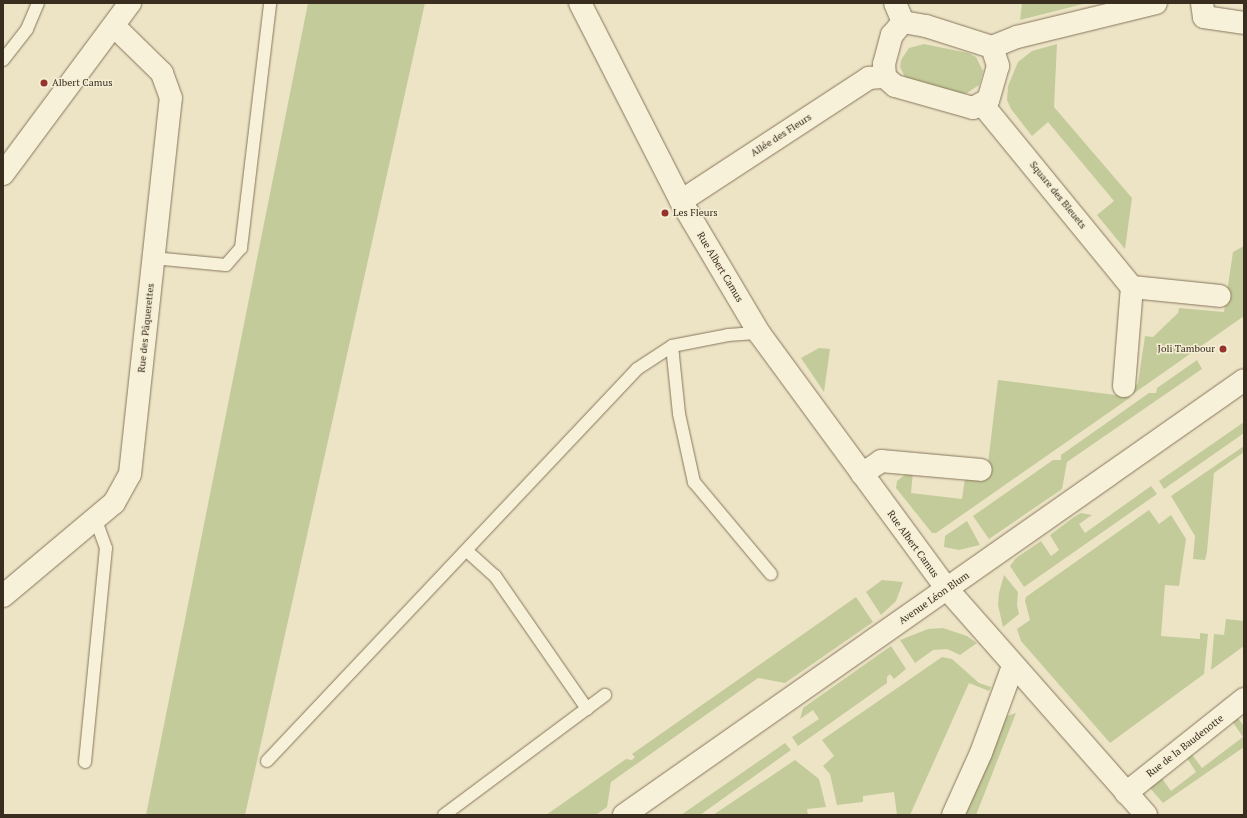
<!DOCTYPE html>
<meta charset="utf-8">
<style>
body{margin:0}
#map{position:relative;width:1247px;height:818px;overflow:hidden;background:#ede4c6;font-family:"PT Serif",serif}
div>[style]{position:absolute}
.green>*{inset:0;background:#c3cb9a}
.roads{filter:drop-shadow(0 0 1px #88765c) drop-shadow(0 0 1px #88765c)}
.service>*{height:12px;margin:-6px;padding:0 6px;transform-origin:6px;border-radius:6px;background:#f8f1d9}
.minor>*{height:22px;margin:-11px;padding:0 11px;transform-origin:11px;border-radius:11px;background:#f8f1d9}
.tertiary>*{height:22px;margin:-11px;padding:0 11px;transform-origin:11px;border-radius:11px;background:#f8f1d9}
.dots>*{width:11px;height:11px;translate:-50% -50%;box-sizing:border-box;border:2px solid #f5eed5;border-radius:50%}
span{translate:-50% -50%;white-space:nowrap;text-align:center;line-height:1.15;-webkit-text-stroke:3px #f5eed5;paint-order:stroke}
.poi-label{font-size:10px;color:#392d1f}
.left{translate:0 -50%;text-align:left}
.right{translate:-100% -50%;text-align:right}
.street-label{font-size:10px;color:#392d1f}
.frame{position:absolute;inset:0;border:4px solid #392d1f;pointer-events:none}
</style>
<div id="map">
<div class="green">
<div style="clip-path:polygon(308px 3px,425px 3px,245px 815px,146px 815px)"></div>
<div style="clip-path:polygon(1022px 3px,1087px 3px,1020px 20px)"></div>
<div style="clip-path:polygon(924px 44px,968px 53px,976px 57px,983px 71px,979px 85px,967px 93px,960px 94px,907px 81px,900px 67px,901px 60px,909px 48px)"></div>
<div style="clip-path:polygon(1057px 44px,1054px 107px,1132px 198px,1125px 249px,1097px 215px,1114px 201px,1048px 122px,1032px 136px,1011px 109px,1007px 100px,1008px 86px,1018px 62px,1032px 51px)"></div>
<div style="clip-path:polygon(1244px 246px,1244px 316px,1133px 394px,1132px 391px,1138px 383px,1145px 336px,1153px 337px,1178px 313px,1179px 308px,1224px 312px,1233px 252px)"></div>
<div style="clip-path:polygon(819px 348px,830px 349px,824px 392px,801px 358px)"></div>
<div style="clip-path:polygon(1197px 360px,1202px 369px,1067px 462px,1062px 489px,989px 539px,973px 516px,1053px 460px,1061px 460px,1061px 455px,1149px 393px,1156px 393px,1157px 388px)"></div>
<div style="clip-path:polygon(998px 380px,1131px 397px,936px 533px,932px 533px,896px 488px,897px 481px,907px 473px,913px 472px,911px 493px,962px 499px,965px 478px,986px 480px)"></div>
<div style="clip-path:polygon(1244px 422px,1244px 433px,1164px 489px,1159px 481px)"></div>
<div style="clip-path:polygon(1244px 446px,1244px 452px,1214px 473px,1207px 552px,1205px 560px,1193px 559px,1195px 536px,1171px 496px)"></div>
<div style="clip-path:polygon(1151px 486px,1157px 494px,1024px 587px,1010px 566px,1016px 558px,1041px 541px,1051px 556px,1059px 550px,1050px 535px,1074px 517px,1081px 513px,1092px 515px,1079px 524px,1085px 533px)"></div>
<div style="clip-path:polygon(1149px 510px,1159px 524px,1171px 515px,1186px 539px,1179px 586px,1165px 585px,1161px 636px,1200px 639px,1200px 633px,1208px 634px,1204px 674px,1110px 743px,1021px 641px,1017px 629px,1030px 620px,1025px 601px,1026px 597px)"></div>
<div style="clip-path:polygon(967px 521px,980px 545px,959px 550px,944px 547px,945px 536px)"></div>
<div style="clip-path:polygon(1004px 575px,1018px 592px,1017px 605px,1019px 614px,1003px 627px,998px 605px,999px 593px)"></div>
<div style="clip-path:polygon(882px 580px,903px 582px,896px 601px,881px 615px,866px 592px)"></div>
<div style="clip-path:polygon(856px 597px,873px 622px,785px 683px,758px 678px,611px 782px,607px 807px,596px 815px,546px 815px,626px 759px,632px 760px,635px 757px,632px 754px)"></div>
<div style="clip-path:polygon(1226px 619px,1244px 621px,1244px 646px,1211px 670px,1214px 634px,1224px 635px)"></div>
<div style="clip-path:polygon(943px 628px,967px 636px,977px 643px,960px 655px,947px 649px,933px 650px,915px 663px,900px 640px,928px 629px)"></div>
<div style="clip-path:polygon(891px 646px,906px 669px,894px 679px,890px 674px,887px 677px,887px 683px,798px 746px,792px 737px,819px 719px,813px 710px,800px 719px,803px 708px)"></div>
<div style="clip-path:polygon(942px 657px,952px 659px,979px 683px,991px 687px,989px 691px,969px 683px,910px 815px,897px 815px,894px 792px,863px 796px,863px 802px,837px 805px,830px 774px,823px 766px,834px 756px,822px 740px)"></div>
<div style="clip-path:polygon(1016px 713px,976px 815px,963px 815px,1007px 716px)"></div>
<div style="clip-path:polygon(1237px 717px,1244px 726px,1244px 747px,1163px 803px,1150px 788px,1159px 774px,1171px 791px,1196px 772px,1185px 755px,1190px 752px,1202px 768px,1243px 737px,1232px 721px)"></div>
<div style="clip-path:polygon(785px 743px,791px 750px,700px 815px,681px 815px)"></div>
<div style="clip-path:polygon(795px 760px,819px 779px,826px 807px,807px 809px,808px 815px,713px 815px)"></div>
</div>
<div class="roads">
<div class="service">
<div style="left:3px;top:60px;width:39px;rotate:-52deg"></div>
<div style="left:27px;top:29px;width:28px;rotate:-67deg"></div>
<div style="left:153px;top:258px;width:73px;rotate:5.5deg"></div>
<div style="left:226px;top:265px;width:23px;rotate:-49deg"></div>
<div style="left:241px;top:248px;width:247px;rotate:-83.2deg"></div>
<div style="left:672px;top:346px;width:68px;rotate:84.1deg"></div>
<div style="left:679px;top:414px;width:70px;rotate:77.6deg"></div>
<div style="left:694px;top:482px;width:120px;rotate:50.1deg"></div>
<div style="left:467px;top:551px;width:38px;rotate:42deg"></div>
<div style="left:495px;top:576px;width:162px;rotate:55.3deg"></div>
<div style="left:267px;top:761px;width:539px;rotate:-46.65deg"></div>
<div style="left:637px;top:369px;width:42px;rotate:-33.3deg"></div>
<div style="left:672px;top:346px;width:57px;rotate:-11.1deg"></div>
<div style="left:728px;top:335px;width:31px;rotate:-4deg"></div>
<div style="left:85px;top:762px;width:215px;rotate:-84.4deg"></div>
<div style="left:106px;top:548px;width:30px;rotate:-110deg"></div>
<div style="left:444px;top:815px;width:201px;rotate:-36.7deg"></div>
</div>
<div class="minor">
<div style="left:895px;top:3px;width:21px;rotate:67deg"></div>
<div style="left:1202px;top:3px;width:14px;rotate:82deg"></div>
<div style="left:1204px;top:17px;width:40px;rotate:8.5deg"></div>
<div style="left:992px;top:47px;width:20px;rotate:72deg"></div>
<div style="left:998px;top:66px;width:35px;rotate:106deg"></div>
<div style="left:988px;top:100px;width:17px;rotate:152deg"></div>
<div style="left:973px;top:108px;width:81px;rotate:-164.2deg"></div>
<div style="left:895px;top:86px;width:13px;rotate:-138deg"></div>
<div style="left:885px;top:77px;width:13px;rotate:-94deg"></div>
<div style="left:884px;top:64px;width:30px;rotate:-75deg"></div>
<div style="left:892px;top:35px;width:17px;rotate:-50deg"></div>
<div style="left:903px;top:22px;width:23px;rotate:10deg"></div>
<div style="left:926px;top:26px;width:69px;rotate:17.7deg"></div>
<div style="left:992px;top:47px;width:27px;rotate:-22deg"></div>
<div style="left:1017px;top:37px;width:143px;rotate:-13.7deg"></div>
<div style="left:982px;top:104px;width:237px;rotate:50.7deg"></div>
<div style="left:1132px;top:287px;width:88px;rotate:5.8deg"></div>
<div style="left:3px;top:174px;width:213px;rotate:-53.4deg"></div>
<div style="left:681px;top:201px;width:225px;rotate:-33.2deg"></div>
<div style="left:869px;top:78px;width:16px;rotate:-4deg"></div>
<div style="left:1124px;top:386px;width:99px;rotate:-85.4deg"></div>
<div style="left:862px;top:474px;width:23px;rotate:-34deg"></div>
<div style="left:881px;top:461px;width:100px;rotate:5.1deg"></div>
<div style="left:3px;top:596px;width:145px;rotate:-40deg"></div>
<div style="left:114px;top:503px;width:33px;rotate:-61deg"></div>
<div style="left:130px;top:474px;width:378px;rotate:-83.8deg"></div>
<div style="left:171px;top:98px;width:27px;rotate:-110deg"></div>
<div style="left:162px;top:73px;width:67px;rotate:-135.6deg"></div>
<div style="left:1126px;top:793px;width:151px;rotate:-38.5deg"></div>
<div style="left:953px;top:815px;width:68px;rotate:-65.7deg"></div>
<div style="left:981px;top:753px;width:93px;rotate:-69.8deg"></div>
</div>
<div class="tertiary">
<div style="left:580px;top:3px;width:222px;rotate:63deg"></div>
<div style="left:681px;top:201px;width:153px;rotate:59.4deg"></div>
<div style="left:759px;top:333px;width:318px;rotate:53.7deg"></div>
<div style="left:947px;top:589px;width:301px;rotate:48.6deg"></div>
<div style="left:624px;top:815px;width:757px;rotate:-35.05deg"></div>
</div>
</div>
<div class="dots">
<div style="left:44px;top:83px;background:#96332d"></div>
<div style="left:665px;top:213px;background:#96332d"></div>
<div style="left:1223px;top:349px;background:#96332d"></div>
</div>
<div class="poi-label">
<span class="left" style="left:52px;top:83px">Albert Camus</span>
<span class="left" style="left:673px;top:213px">Les Fleurs</span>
<span class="right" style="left:1215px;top:349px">Joli Tambour</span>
</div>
<div class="street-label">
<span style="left:781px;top:135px;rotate:-33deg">Allée des Fleurs</span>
<span style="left:1058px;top:195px;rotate:51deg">Square des Bleuets</span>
<span style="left:720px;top:267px;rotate:59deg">Rue Albert Camus</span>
<span style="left:146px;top:328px;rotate:-84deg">Rue des Pâquerettes</span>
<span style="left:913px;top:544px;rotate:54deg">Rue Albert Camus</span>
<span style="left:934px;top:598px;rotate:-35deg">Avenue Léon Blum</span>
<span style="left:1185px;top:746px;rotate:-38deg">Rue de la Baudenotte</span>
</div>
<div class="frame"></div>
</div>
